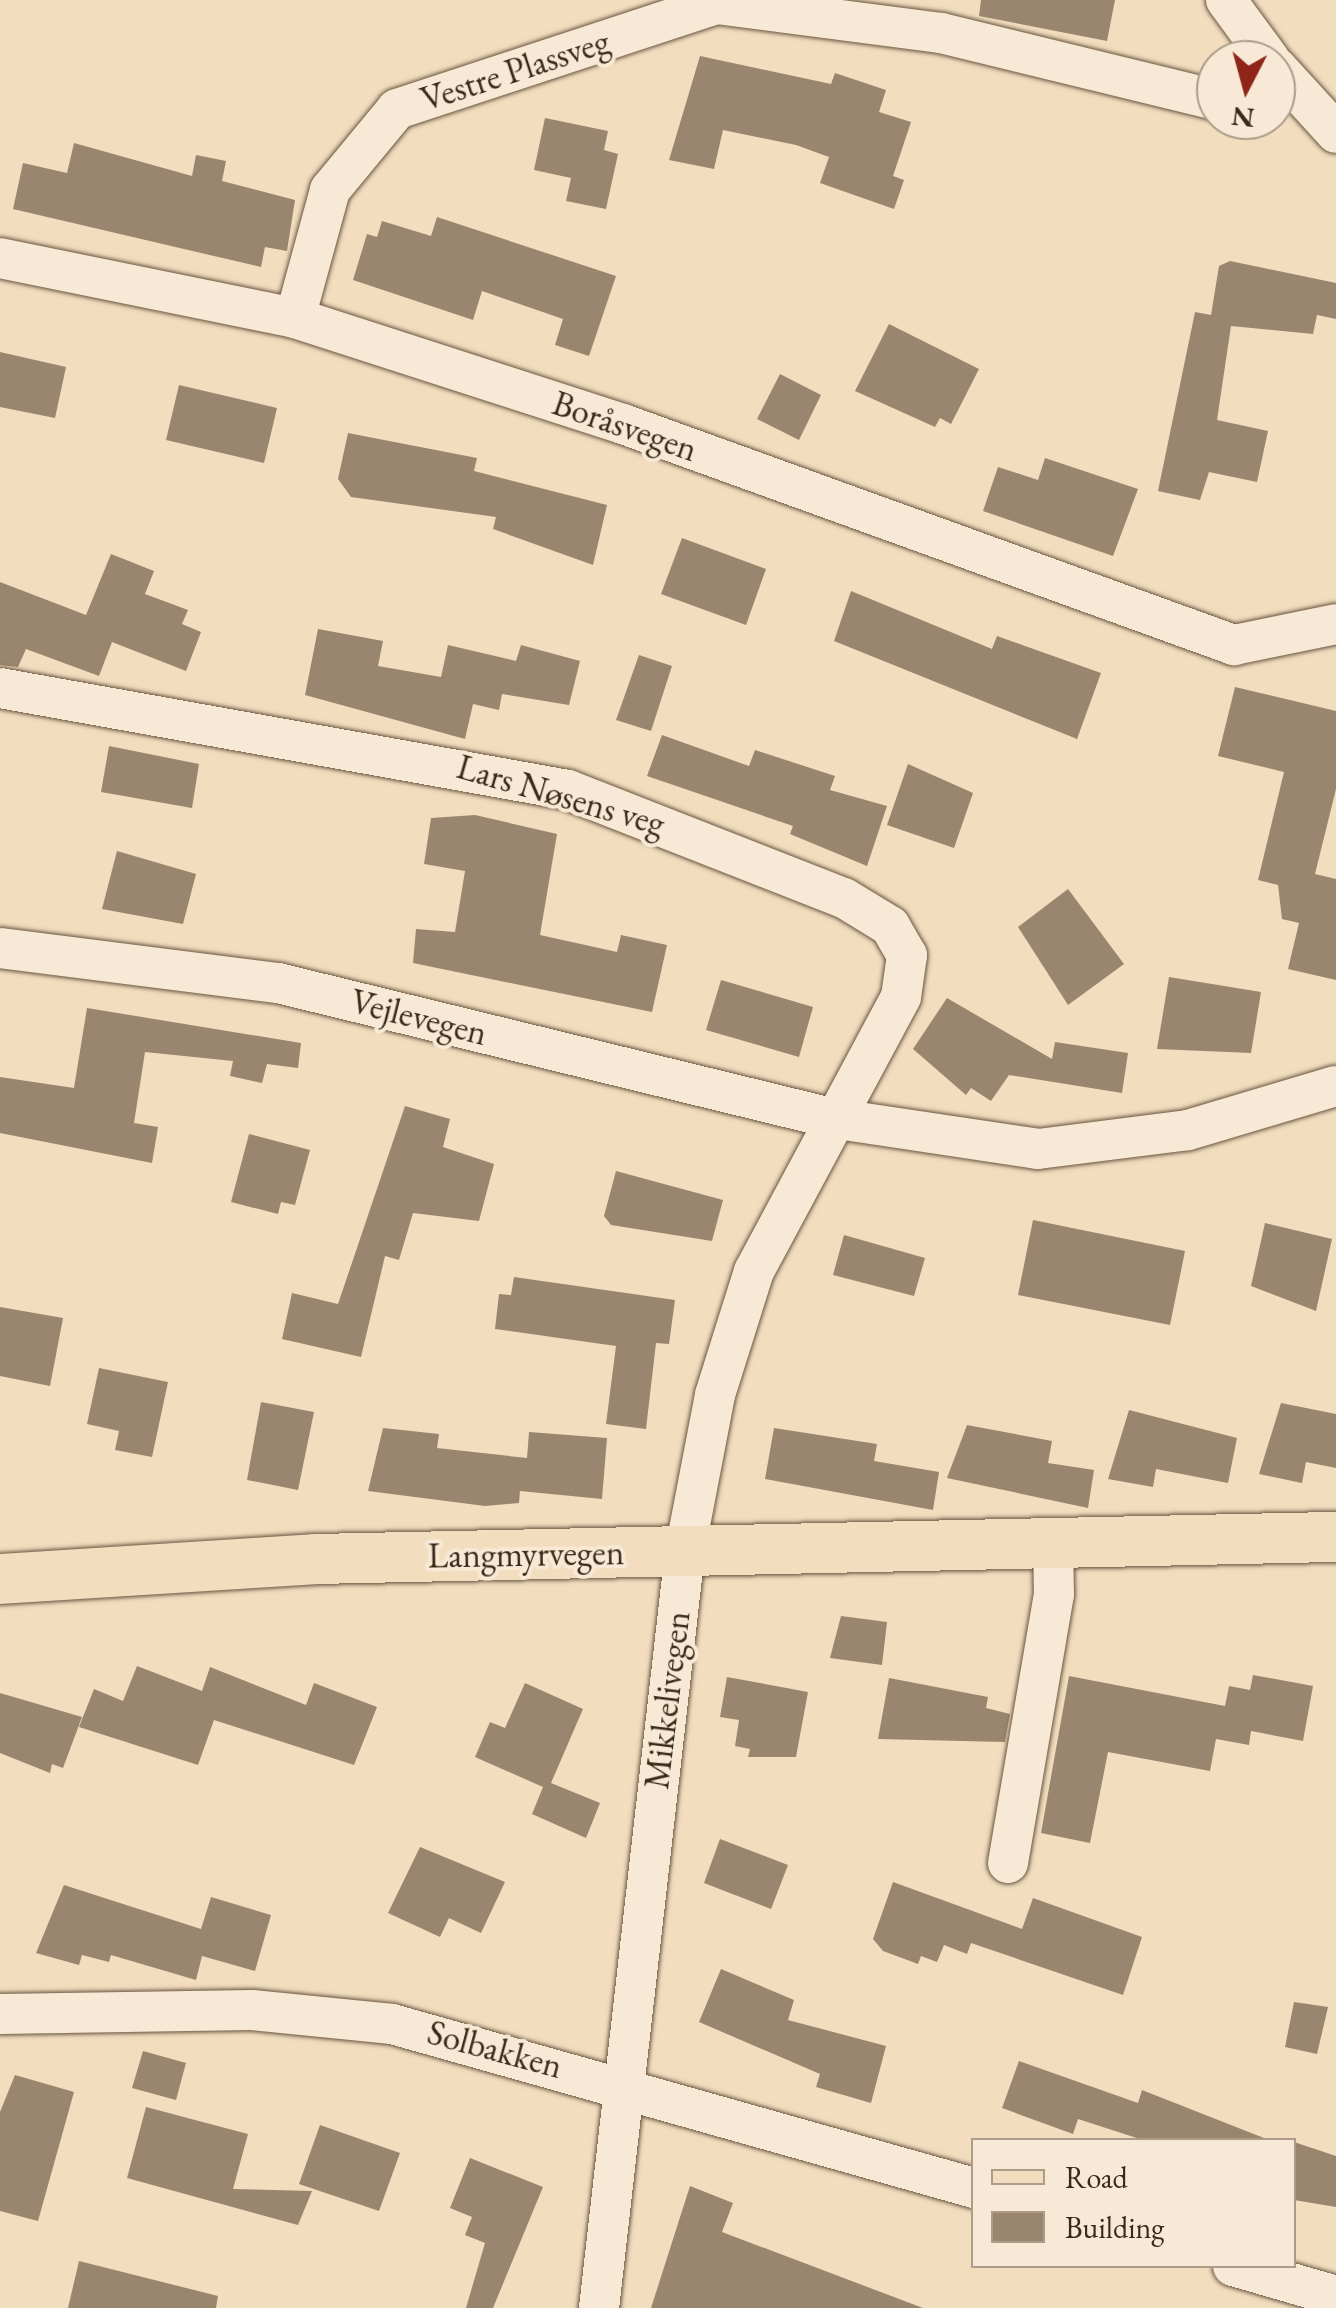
<!DOCTYPE html>
<meta charset="utf-8">
<style>
body{margin:0}
#map{position:relative;width:1336px;height:2308px;overflow:hidden;background:#f2ddbe;font-family:"EB Garamond",serif}
div>[style]{position:absolute}
.building>*{inset:0;background:#9a866e}
.roads{filter:drop-shadow(0 0 2px #695541) drop-shadow(0 0 2px #695541)}
.minor>*{height:40px;margin:-20px;padding:0 20px;transform-origin:20px;border-radius:20px;background:#f7e9d5}
.major>*{height:50px;margin:-25px;padding:0 25px;transform-origin:25px;border-radius:25px;background:#f2ddbe}
span{translate:-50% -50%;white-space:nowrap;text-align:center;line-height:1.15;-webkit-text-stroke:8px #f7e9d5;paint-order:stroke}
.street-label{font-size:35px;color:#3b2817}
.legend{position:absolute;left:971px;top:2138px;width:325px;height:130px;box-sizing:border-box;background:#f7e9d5;border:2px solid #ac9c89;margin:0;padding:12px 18px;list-style:none;font-size:30px;color:#3b2817}
.legend li{display:flex;align-items:center;gap:20px;height:50px}
.legend b{width:50px;border:2px solid #ac9c89}
.north{position:absolute;left:1196px;top:40px;width:100px;height:100px;box-sizing:border-box;background:#f7e9d5;border:2px solid #ac9c89;border-radius:50%;rotate:186deg;font-size:28px;font-weight:700;line-height:40px;text-align:center;color:#3b2817}
.north::after{content:'';display:block;margin:auto;width:35px;height:45px;background:#8f2418;clip-path:polygon(50% 0,100% 100%,50% 72%,0 100%)}
</style>
<div id="map">
<div class="building">
<div style="clip-path:polygon(981px 0,1115px 0,1107px 41px,979px 16px)"></div>
<div style="clip-path:polygon(700px 56px,831px 84px,835px 73px,886px 90px,879px 112px,911px 122px,893px 176px,904px 180px,894px 209px,820px 183px,829px 157px,796px 145px,723px 130px,714px 169px,669px 160px)"></div>
<div style="clip-path:polygon(545px 118px,608px 131px,604px 150px,618px 154px,606px 209px,566px 201px,571px 178px,534px 170px)"></div>
<div style="clip-path:polygon(74px 143px,192px 176px,196px 155px,226px 161px,222px 181px,295px 200px,287px 251px,265px 247px,261px 267px,13px 209px,23px 163px,67px 173px)"></div>
<div style="clip-path:polygon(437px 217px,616px 276px,589px 356px,555px 345px,563px 319px,482px 291px,473px 320px,353px 280px,367px 234px,377px 237px,382px 221px,431px 236px)"></div>
<div style="clip-path:polygon(1230px 261px,1336px 283px,1336px 319px,1317px 315px,1313px 334px,1231px 326px,1217px 420px,1268px 431px,1257px 482px,1209px 472px,1200px 500px,1158px 491px,1195px 312px,1211px 315px,1219px 266px)"></div>
<div style="clip-path:polygon(889px 324px,979px 369px,951px 424px,940px 418px,935px 427px,855px 391px)"></div>
<div style="clip-path:polygon(0 352px,66px 367px,55px 418px,0 407px)"></div>
<div style="clip-path:polygon(780px 374px,821px 395px,799px 440px,757px 419px)"></div>
<div style="clip-path:polygon(179px 385px,277px 408px,264px 463px,166px 440px)"></div>
<div style="clip-path:polygon(348px 433px,477px 458px,474px 471px,607px 505px,593px 565px,493px 529px,496px 517px,351px 497px,338px 479px)"></div>
<div style="clip-path:polygon(1045px 458px,1138px 489px,1113px 556px,983px 511px,998px 467px,1038px 480px)"></div>
<div style="clip-path:polygon(682px 538px,766px 569px,746px 625px,661px 594px)"></div>
<div style="clip-path:polygon(111px 554px,154px 571px,145px 594px,188px 610px,182px 624px,201px 632px,186px 671px,112px 642px,99px 676px,26px 649px,18px 667px,0 665px,0 582px,86px 615px)"></div>
<div style="clip-path:polygon(851px 591px,992px 649px,997px 636px,1101px 673px,1077px 739px,834px 641px)"></div>
<div style="clip-path:polygon(318px 629px,383px 641px,378px 666px,441px 677px,448px 645px,516px 661px,521px 645px,580px 661px,569px 705px,502px 694px,499px 710px,473px 704px,465px 739px,305px 695px)"></div>
<div style="clip-path:polygon(639px 655px,672px 666px,651px 731px,616px 720px)"></div>
<div style="clip-path:polygon(1235px 687px,1336px 711px,1336px 789px,1315px 874px,1336px 879px,1336px 980px,1288px 969px,1299px 923px,1282px 919px,1278px 885px,1258px 880px,1284px 772px,1218px 756px)"></div>
<div style="clip-path:polygon(662px 735px,749px 766px,755px 750px,835px 776px,830px 790px,887px 806px,867px 866px,790px 834px,793px 826px,647px 776px)"></div>
<div style="clip-path:polygon(109px 746px,199px 764px,192px 808px,101px 792px)"></div>
<div style="clip-path:polygon(908px 764px,973px 793px,954px 848px,887px 825px)"></div>
<div style="clip-path:polygon(475px 815px,557px 834px,540px 935px,617px 952px,621px 935px,667px 945px,652px 1012px,413px 963px,416px 929px,455px 932px,465px 871px,424px 864px,431px 818px)"></div>
<div style="clip-path:polygon(117px 851px,196px 874px,183px 924px,102px 909px)"></div>
<div style="clip-path:polygon(1068px 889px,1124px 964px,1068px 1005px,1018px 927px)"></div>
<div style="clip-path:polygon(1169px 977px,1261px 992px,1251px 1053px,1157px 1049px)"></div>
<div style="clip-path:polygon(721px 980px,813px 1007px,799px 1057px,706px 1030px)"></div>
<div style="clip-path:polygon(947px 998px,1052px 1059px,1055px 1042px,1128px 1053px,1122px 1093px,1009px 1075px,991px 1101px,971px 1088px,966px 1095px,913px 1049px)"></div>
<div style="clip-path:polygon(87px 1008px,301px 1043px,298px 1068px,267px 1064px,262px 1083px,230px 1076px,233px 1061px,145px 1052px,134px 1123px,158px 1127px,152px 1163px,0 1133px,0 1077px,74px 1088px)"></div>
<div style="clip-path:polygon(405px 1106px,450px 1119px,443px 1147px,494px 1164px,479px 1221px,413px 1213px,399px 1260px,385px 1256px,361px 1357px,282px 1339px,292px 1293px,338px 1304px)"></div>
<div style="clip-path:polygon(249px 1134px,310px 1150px,295px 1205px,281px 1202px,278px 1214px,231px 1202px)"></div>
<div style="clip-path:polygon(616px 1171px,723px 1200px,712px 1241px,611px 1225px,604px 1216px)"></div>
<div style="clip-path:polygon(1033px 1220px,1185px 1251px,1170px 1325px,1018px 1295px)"></div>
<div style="clip-path:polygon(1265px 1223px,1332px 1239px,1316px 1311px,1251px 1286px)"></div>
<div style="clip-path:polygon(844px 1235px,925px 1258px,914px 1296px,833px 1275px)"></div>
<div style="clip-path:polygon(514px 1277px,675px 1300px,669px 1344px,656px 1343px,646px 1429px,606px 1424px,616px 1346px,495px 1329px,499px 1294px,511px 1295px)"></div>
<div style="clip-path:polygon(0 1307px,63px 1318px,50px 1386px,0 1376px)"></div>
<div style="clip-path:polygon(99px 1368px,168px 1382px,152px 1457px,115px 1450px,119px 1431px,87px 1424px)"></div>
<div style="clip-path:polygon(261px 1402px,314px 1412px,298px 1490px,247px 1480px)"></div>
<div style="clip-path:polygon(1281px 1403px,1336px 1414px,1336px 1468px,1306px 1462px,1302px 1483px,1259px 1474px)"></div>
<div style="clip-path:polygon(1129px 1410px,1237px 1438px,1228px 1483px,1156px 1469px,1153px 1487px,1108px 1479px)"></div>
<div style="clip-path:polygon(967px 1425px,1052px 1441px,1048px 1463px,1094px 1470px,1088px 1508px,947px 1478px)"></div>
<div style="clip-path:polygon(383px 1428px,439px 1434px,437px 1448px,527px 1458px,529px 1432px,607px 1438px,602px 1499px,520px 1491px,519px 1503px,485px 1506px,368px 1491px)"></div>
<div style="clip-path:polygon(774px 1428px,877px 1444px,874px 1461px,939px 1472px,933px 1510px,765px 1479px)"></div>
<div style="clip-path:polygon(841px 1616px,887px 1622px,882px 1665px,830px 1658px)"></div>
<div style="clip-path:polygon(137px 1666px,202px 1691px,210px 1667px,306px 1705px,314px 1683px,377px 1707px,354px 1765px,214px 1720px,198px 1765px,79px 1727px,94px 1689px,123px 1701px)"></div>
<div style="clip-path:polygon(1253px 1675px,1313px 1686px,1303px 1741px,1251px 1731px,1249px 1745px,1216px 1739px,1210px 1771px,1108px 1752px,1090px 1843px,1041px 1833px,1069px 1676px,1225px 1706px,1229px 1686px,1250px 1690px)"></div>
<div style="clip-path:polygon(727px 1677px,808px 1692px,796px 1757px,748px 1757px,750px 1749px,735px 1746px,739px 1720px,720px 1717px)"></div>
<div style="clip-path:polygon(889px 1678px,988px 1697px,986px 1708px,1010px 1714px,1005px 1742px,878px 1739px)"></div>
<div style="clip-path:polygon(525px 1683px,583px 1709px,551px 1783px,600px 1803px,586px 1838px,532px 1814px,543px 1787px,475px 1757px,490px 1722px,505px 1728px)"></div>
<div style="clip-path:polygon(0 1693px,82px 1717px,63px 1768px,52px 1764px,50px 1773px,0 1753px)"></div>
<div style="clip-path:polygon(720px 1839px,788px 1865px,771px 1909px,704px 1883px)"></div>
<div style="clip-path:polygon(420px 1847px,505px 1882px,481px 1933px,449px 1918px,440px 1937px,388px 1913px)"></div>
<div style="clip-path:polygon(893px 1882px,1022px 1929px,1033px 1898px,1142px 1937px,1123px 1995px,971px 1943px,967px 1954px,944px 1945px,937px 1962px,921px 1956px,918px 1964px,883px 1951px,873px 1939px)"></div>
<div style="clip-path:polygon(64px 1885px,201px 1929px,211px 1897px,271px 1915px,255px 1971px,202px 1956px,196px 1980px,111px 1955px,109px 1962px,82px 1955px,79px 1965px,36px 1953px)"></div>
<div style="clip-path:polygon(721px 1969px,794px 2000px,788px 2020px,886px 2046px,871px 2103px,816px 2087px,820px 2074px,699px 2022px)"></div>
<div style="clip-path:polygon(1294px 2002px,1328px 2007px,1317px 2054px,1285px 2047px)"></div>
<div style="clip-path:polygon(143px 2051px,186px 2063px,176px 2100px,132px 2088px)"></div>
<div style="clip-path:polygon(1019px 2061px,1138px 2103px,1142px 2090px,1269px 2140px,1143px 2140px,1078px 2119px,1073px 2134px,1002px 2108px)"></div>
<div style="clip-path:polygon(15px 2075px,74px 2092px,38px 2221px,0 2211px,0 2112px)"></div>
<div style="clip-path:polygon(146px 2107px,248px 2134px,233px 2189px,312px 2191px,298px 2225px,127px 2178px)"></div>
<div style="clip-path:polygon(320px 2125px,400px 2153px,379px 2211px,299px 2184px)"></div>
<div style="clip-path:polygon(1294px 2142px,1336px 2156px,1336px 2207px,1294px 2200px)"></div>
<div style="clip-path:polygon(470px 2158px,543px 2187px,493px 2308px,466px 2308px,485px 2243px,465px 2235px,472px 2217px,450px 2208px)"></div>
<div style="clip-path:polygon(690px 2186px,733px 2203px,722px 2232px,923px 2308px,651px 2308px)"></div>
<div style="clip-path:polygon(79px 2261px,218px 2296px,216px 2308px,68px 2308px)"></div>
</div>
<div class="roads">
<div class="minor">
<div style="left:1226px;top:0;width:74px;rotate:53.7deg"></div>
<div style="left:1276px;top:67px;width:89px;rotate:47.7deg"></div>
<div style="left:0;top:258px;width:301px;rotate:11.5deg"></div>
<div style="left:295px;top:318px;width:345px;rotate:17.9deg"></div>
<div style="left:623px;top:424px;width:650px;rotate:19.89deg"></div>
<div style="left:1234px;top:645px;width:104px;rotate:-11.6deg"></div>
<div style="left:295px;top:318px;width:133px;rotate:-74.7deg"></div>
<div style="left:330px;top:190px;width:105px;rotate:-50.4deg"></div>
<div style="left:397px;top:109px;width:337px;rotate:-18.2deg"></div>
<div style="left:717px;top:4px;width:226px;rotate:7.4deg"></div>
<div style="left:941px;top:33px;width:283px;rotate:13.7deg"></div>
<div style="left:0;top:688px;width:577px;rotate:10.18deg"></div>
<div style="left:568px;top:790px;width:296px;rotate:21.4deg"></div>
<div style="left:844px;top:898px;width:54px;rotate:31.3deg"></div>
<div style="left:890px;top:926px;width:34px;rotate:60deg"></div>
<div style="left:907px;top:955px;width:42px;rotate:98.1deg"></div>
<div style="left:901px;top:997px;width:311px;rotate:118.2deg"></div>
<div style="left:754px;top:1271px;width:130px;rotate:107.5deg"></div>
<div style="left:715px;top:1395px;width:159px;rotate:100.9deg"></div>
<div style="left:685px;top:1551px;width:762px;rotate:96.48deg"></div>
<div style="left:0;top:948px;width:280px;rotate:7.2deg"></div>
<div style="left:278px;top:983px;width:569px;rotate:13.72deg"></div>
<div style="left:831px;top:1118px;width:209px;rotate:8.5deg"></div>
<div style="left:1038px;top:1149px;width:151px;rotate:-7.2deg"></div>
<div style="left:1188px;top:1130px;width:154px;rotate:-16.6deg"></div>
<div style="left:1008px;top:1863px;width:272px;rotate:-80.3deg"></div>
<div style="left:1054px;top:1595px;width:50px;rotate:-91.1deg"></div>
<div style="left:0;top:2014px;width:252px;rotate:-0.9deg"></div>
<div style="left:252px;top:2010px;width:141px;rotate:5.7deg"></div>
<div style="left:392px;top:2024px;width:605px;rotate:15.74deg"></div>
<div style="left:1233px;top:2266px;width:107px;rotate:16.2deg"></div>
</div>
<div class="major">
<div style="left:0;top:1579px;width:317px;rotate:-3.6deg"></div>
<div style="left:316px;top:1559px;width:1020px;rotate:-1.24deg"></div>
</div>
</div>
<div class="street-label">
<span style="left:515px;top:70px;rotate:-18deg">Vestre Plassveg</span>
<span style="left:625px;top:426px;rotate:19deg">Boråsvegen</span>
<span style="left:561px;top:795px;rotate:16deg">Lars Nøsens veg</span>
<span style="left:419px;top:1017px;rotate:14deg">Vejlevegen</span>
<span style="left:526px;top:1554px;rotate:-1deg">Langmyrvegen</span>
<span style="left:667px;top:1700px;rotate:-83deg">Mikkelivegen</span>
<span style="left:495px;top:2049px;rotate:15deg">Solbakken</span>
</div>
<ul class="legend">
<li><b style="height:12px;background:#f2ddbe"></b>Road</li>
<li><b style="height:28px;background:#9a866e"></b>Building</li>
</ul>
<div class="north">N</div>
</div>
